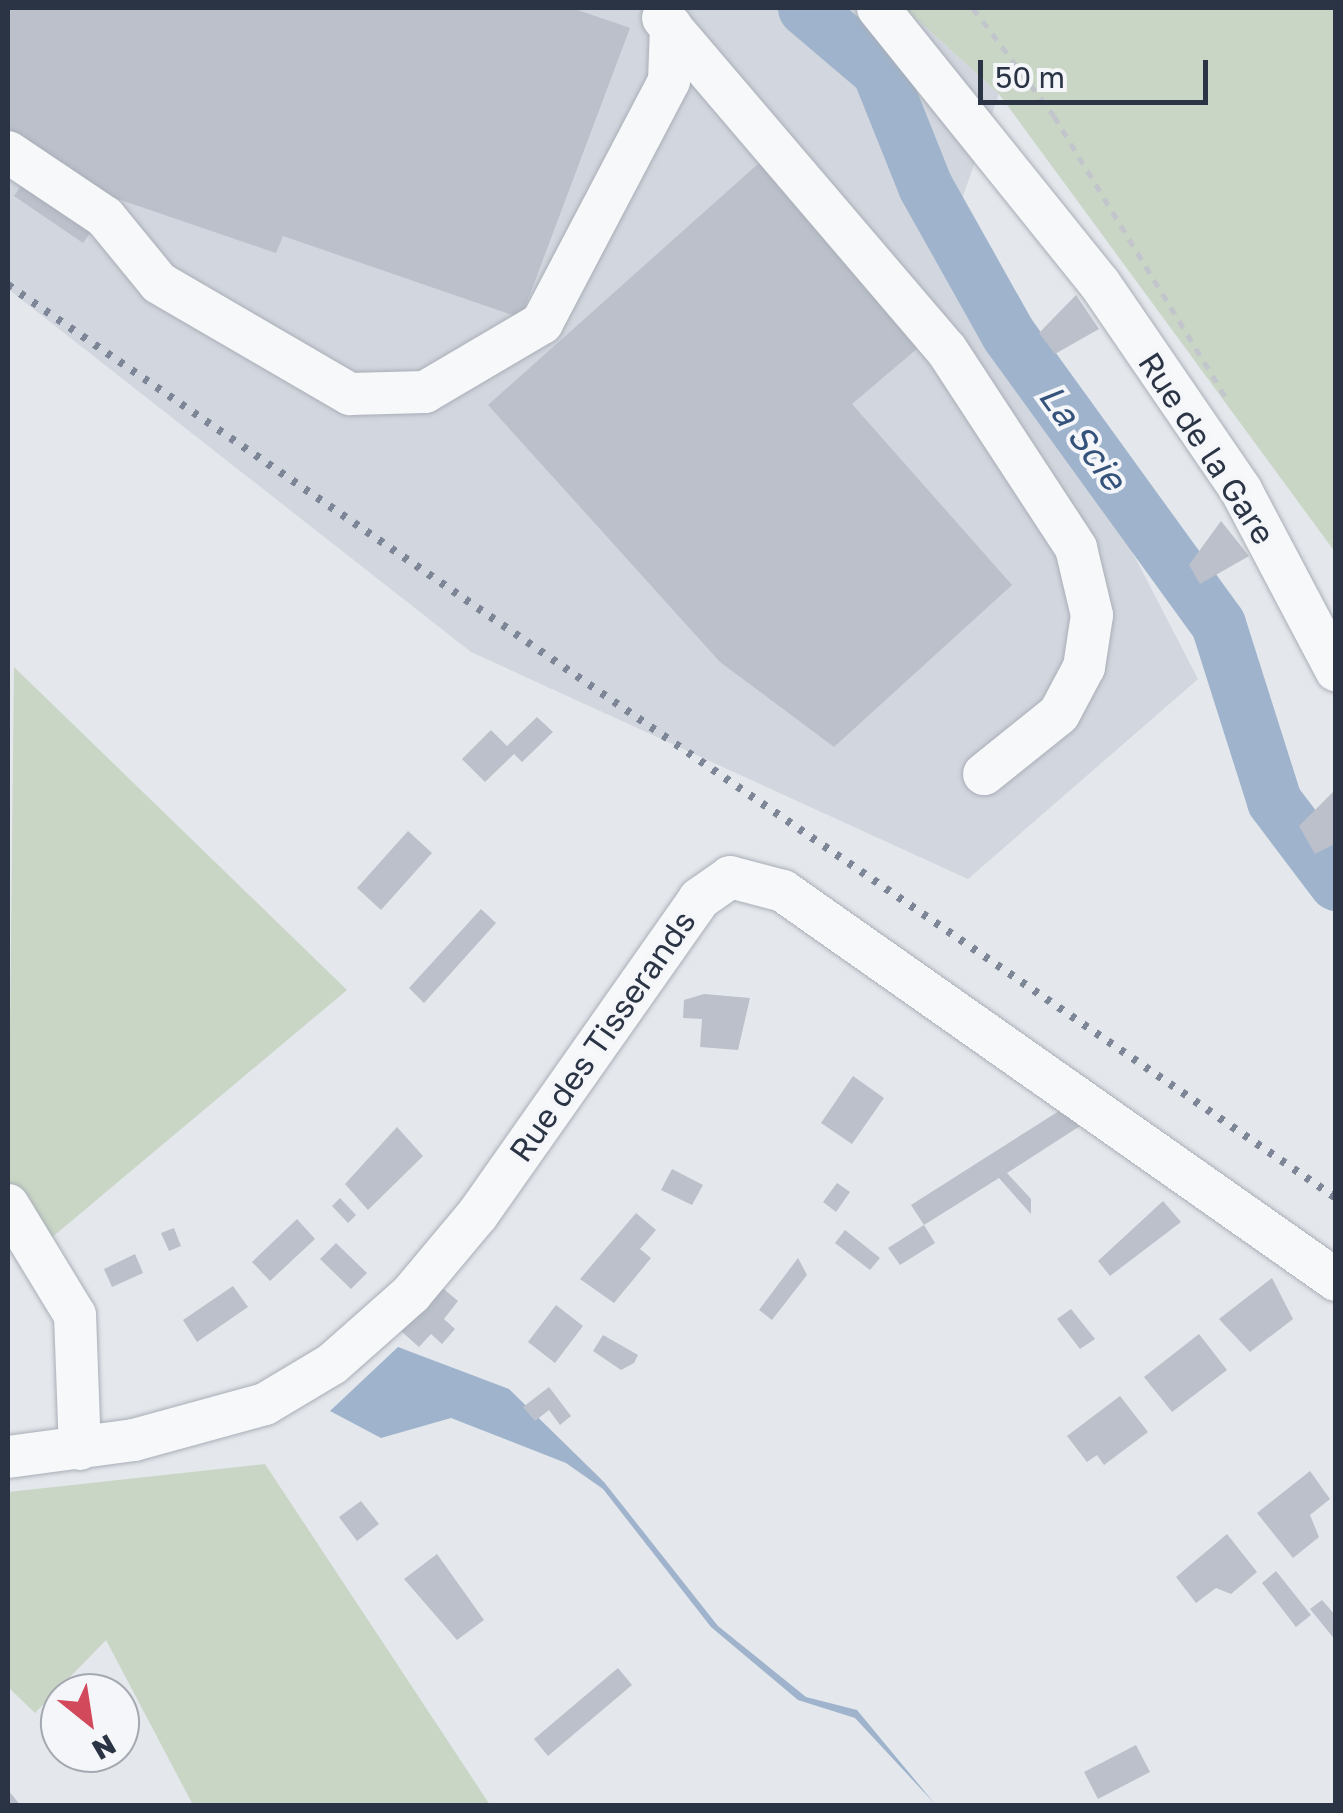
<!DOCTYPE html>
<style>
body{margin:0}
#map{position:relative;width:1343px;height:1813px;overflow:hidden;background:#e4e7ec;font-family:"Golos Text",sans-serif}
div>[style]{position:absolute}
.built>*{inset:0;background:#d2d6de}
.green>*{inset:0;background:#c9d6c5}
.water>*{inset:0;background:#9fb4cc}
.river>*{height:55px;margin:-27.5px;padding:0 27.5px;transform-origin:27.5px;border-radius:27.5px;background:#9fb4cc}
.building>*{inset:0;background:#bbc0ca}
.path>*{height:5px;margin-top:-2.5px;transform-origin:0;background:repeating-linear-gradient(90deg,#c2c5cb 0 8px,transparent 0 16px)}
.roads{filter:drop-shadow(0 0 2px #a9aeb7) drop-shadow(0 0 2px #a9aeb7)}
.minor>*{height:42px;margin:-21px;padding:0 21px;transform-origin:21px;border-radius:21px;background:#f7f8fa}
.rail>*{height:8px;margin-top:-4px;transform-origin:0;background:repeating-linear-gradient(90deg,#7d8696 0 5px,transparent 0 15px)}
span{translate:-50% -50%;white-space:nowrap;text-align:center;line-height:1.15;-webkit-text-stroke:8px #f4f6f9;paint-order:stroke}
.street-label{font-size:32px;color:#2b3445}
.water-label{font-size:35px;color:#34527a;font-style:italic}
.frame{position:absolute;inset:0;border:10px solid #2b3445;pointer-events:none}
.north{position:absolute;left:40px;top:1673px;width:100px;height:100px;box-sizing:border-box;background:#f4f6f9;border:2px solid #a4a8b1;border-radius:50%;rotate:150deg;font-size:28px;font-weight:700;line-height:40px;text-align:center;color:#2b3445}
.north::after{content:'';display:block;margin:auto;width:35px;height:45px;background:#d1495b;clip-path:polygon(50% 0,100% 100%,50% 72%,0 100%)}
.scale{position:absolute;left:978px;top:60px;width:230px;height:45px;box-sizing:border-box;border:5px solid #2b3445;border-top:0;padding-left:12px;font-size:30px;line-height:35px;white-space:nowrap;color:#2b3445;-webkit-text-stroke:8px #f4f6f9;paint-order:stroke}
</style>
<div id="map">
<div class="built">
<div style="clip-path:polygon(8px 8px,905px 8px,999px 94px,957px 213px,1198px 679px,968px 879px,471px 652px,8px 289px)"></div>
</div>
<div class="green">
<div style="clip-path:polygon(905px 8px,1335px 8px,1335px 552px,999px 94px)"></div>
<div style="clip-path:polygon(14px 667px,347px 990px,44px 1244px,8px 1213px)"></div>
<div style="clip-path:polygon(265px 1464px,463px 1764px,490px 1805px,193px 1805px,106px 1640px,35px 1713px,8px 1687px,8px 1492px)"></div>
</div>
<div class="water">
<div style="clip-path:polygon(398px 1347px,509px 1389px,604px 1482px,718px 1626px,806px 1697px,857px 1710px,935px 1804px,855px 1718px,798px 1700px,711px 1627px,603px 1489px,566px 1463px,451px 1418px,381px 1438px,330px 1411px)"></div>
</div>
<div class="river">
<div style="left:805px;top:8px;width:97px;rotate:40.4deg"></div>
<div style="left:879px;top:71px;width:124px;rotate:68.2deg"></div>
<div style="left:925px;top:186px;width:170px;rotate:60.7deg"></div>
<div style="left:1008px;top:334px;width:358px;rotate:54.1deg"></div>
<div style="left:1218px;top:624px;width:186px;rotate:72.4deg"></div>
<div style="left:1274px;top:801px;width:103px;rotate:52.9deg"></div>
</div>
<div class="building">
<div style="clip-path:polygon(8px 8px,572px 8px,630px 28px,521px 318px,283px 236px,276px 253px,71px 183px,8px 139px)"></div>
<div style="clip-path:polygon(759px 163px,925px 342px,852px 404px,1012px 585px,834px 747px,720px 662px,488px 405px)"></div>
<div style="clip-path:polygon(27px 177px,96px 225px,83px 243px,14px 196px)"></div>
<div style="clip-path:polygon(1076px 295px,1099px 329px,1055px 354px,1039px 333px)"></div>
<div style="clip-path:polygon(1221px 521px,1249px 556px,1200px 584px,1189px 565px)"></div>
<div style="clip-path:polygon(537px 717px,553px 732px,522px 762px,514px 754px,485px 782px,462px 759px,491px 730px,507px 746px)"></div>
<div style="clip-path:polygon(1336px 789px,1336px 843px,1315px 854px,1299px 826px)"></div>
<div style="clip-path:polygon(408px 831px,432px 853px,381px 910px,357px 888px)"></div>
<div style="clip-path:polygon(481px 909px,496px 923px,424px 1003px,409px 988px)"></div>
<div style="clip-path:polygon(704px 994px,750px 998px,738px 1050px,700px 1047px,702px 1019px,683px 1018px,684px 1000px)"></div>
<div style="clip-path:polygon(853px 1076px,884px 1098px,852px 1144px,821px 1123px)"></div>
<div style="clip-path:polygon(1059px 1111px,1080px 1126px,1007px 1173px,1031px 1199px,1031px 1214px,999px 1178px,924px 1225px,911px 1205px)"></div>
<div style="clip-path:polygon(397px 1127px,423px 1156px,368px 1210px,345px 1184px)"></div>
<div style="clip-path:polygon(672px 1169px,703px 1185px,692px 1205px,661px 1190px)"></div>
<div style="clip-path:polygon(837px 1183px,850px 1192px,836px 1212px,823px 1202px)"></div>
<div style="clip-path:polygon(340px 1198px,356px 1215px,348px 1223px,332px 1206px)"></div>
<div style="clip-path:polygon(1163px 1201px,1181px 1222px,1110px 1276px,1098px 1261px)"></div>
<div style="clip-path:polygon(636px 1213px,656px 1230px,640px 1249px,651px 1258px,614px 1303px,580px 1279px)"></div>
<div style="clip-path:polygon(297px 1219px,315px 1239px,270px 1281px,252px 1262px)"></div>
<div style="clip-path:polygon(924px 1225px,935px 1243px,900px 1265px,888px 1248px)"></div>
<div style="clip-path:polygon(174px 1228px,181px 1246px,169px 1251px,161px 1233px)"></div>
<div style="clip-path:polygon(845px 1230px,880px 1258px,870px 1270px,835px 1243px)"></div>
<div style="clip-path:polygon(336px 1243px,367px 1273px,351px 1289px,320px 1259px)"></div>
<div style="clip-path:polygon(135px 1254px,143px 1273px,112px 1287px,104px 1269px)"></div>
<div style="clip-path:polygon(798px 1258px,807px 1275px,772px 1320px,759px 1310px)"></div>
<div style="clip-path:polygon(1272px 1278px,1293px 1319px,1250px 1352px,1219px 1319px)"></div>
<div style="clip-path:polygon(233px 1286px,248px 1307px,197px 1342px,183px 1320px)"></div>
<div style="clip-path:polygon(440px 1286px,458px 1301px,444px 1319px,455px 1329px,442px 1344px,431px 1334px,419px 1347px,401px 1331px)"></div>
<div style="clip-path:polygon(556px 1305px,583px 1326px,555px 1363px,528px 1342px)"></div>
<div style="clip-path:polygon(1071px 1309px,1095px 1339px,1080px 1349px,1057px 1319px)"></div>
<div style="clip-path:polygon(1199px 1334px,1227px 1370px,1172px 1412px,1144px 1377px)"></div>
<div style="clip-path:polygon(603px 1335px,638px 1355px,634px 1363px,621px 1370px,593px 1351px)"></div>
<div style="clip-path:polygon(549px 1387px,571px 1416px,560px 1425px,549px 1410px,535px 1421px,523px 1407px)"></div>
<div style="clip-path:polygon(1120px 1396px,1148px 1432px,1104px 1465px,1097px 1455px,1087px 1462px,1067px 1436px)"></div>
<div style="clip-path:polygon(1310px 1471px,1330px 1499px,1310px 1515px,1319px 1537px,1293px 1558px,1257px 1513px)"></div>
<div style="clip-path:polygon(361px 1501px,379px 1524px,357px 1541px,339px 1517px)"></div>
<div style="clip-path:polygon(1227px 1534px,1257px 1572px,1231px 1594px,1216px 1588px,1196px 1603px,1176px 1577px)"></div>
<div style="clip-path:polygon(437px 1554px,484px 1620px,457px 1640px,404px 1579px)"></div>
<div style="clip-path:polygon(1276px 1571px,1311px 1615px,1296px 1627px,1262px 1583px)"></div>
<div style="clip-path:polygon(1322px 1600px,1336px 1616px,1336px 1641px,1310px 1609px)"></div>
<div style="clip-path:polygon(618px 1668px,632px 1685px,548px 1756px,534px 1739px)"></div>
<div style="clip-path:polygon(1136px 1745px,1150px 1772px,1098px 1799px,1084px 1772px)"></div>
<div style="clip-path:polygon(8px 1790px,21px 1806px,8px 1806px)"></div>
</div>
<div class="path">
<div style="left:973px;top:8px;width:135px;rotate:53.1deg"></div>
<div style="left:1054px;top:116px;width:336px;rotate:58.6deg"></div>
</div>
<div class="roads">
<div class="minor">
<div style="left:878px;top:8px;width:354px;rotate:51.2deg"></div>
<div style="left:1100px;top:284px;width:250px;rotate:55.6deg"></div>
<div style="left:1241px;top:490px;width:204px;rotate:62.2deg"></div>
<div style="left:663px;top:18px;width:435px;rotate:49.5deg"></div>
<div style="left:946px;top:349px;width:238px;rotate:56.8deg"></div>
<div style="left:1076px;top:548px;width:69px;rotate:76.6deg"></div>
<div style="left:1092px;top:615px;width:53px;rotate:98.7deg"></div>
<div style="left:1084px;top:667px;width:53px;rotate:118deg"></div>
<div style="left:1059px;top:714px;width:96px;rotate:141.3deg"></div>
<div style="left:8px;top:152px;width:117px;rotate:33.8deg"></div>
<div style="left:105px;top:217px;width:85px;rotate:50.7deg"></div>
<div style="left:159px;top:283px;width:221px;rotate:30.2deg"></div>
<div style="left:350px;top:394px;width:75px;rotate:-1.5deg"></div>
<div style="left:425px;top:392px;width:136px;rotate:-30.5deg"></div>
<div style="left:542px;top:323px;width:273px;rotate:-62.3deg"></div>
<div style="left:669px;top:81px;width:55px;rotate:-87.9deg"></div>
<div style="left:8px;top:1205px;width:129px;rotate:58.7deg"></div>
<div style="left:75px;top:1315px;width:134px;rotate:87.9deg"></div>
<div style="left:8px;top:1457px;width:127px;rotate:-7.7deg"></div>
<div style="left:134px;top:1440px;width:136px;rotate:-15.4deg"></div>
<div style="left:265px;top:1404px;width:78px;rotate:-30.8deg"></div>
<div style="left:332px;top:1364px;width:106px;rotate:-41.5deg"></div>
<div style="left:411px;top:1294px;width:104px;rotate:-50.1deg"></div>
<div style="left:478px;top:1214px;width:385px;rotate:-54.9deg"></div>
<div style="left:699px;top:899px;width:38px;rotate:-35deg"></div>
<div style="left:730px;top:877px;width:55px;rotate:14.8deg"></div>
<div style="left:783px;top:891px;width:676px;rotate:35.12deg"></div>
</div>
</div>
<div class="rail">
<div style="left:8px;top:285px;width:1612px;rotate:34.51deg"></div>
</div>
<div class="street-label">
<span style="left:1207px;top:448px;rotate:57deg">Rue de la Gare</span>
<span style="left:602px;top:1036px;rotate:-55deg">Rue des Tisserands</span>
</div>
<div class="water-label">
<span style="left:1083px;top:437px;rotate:54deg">La Scie</span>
</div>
<div class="frame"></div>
<div class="north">N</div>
<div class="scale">50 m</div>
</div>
